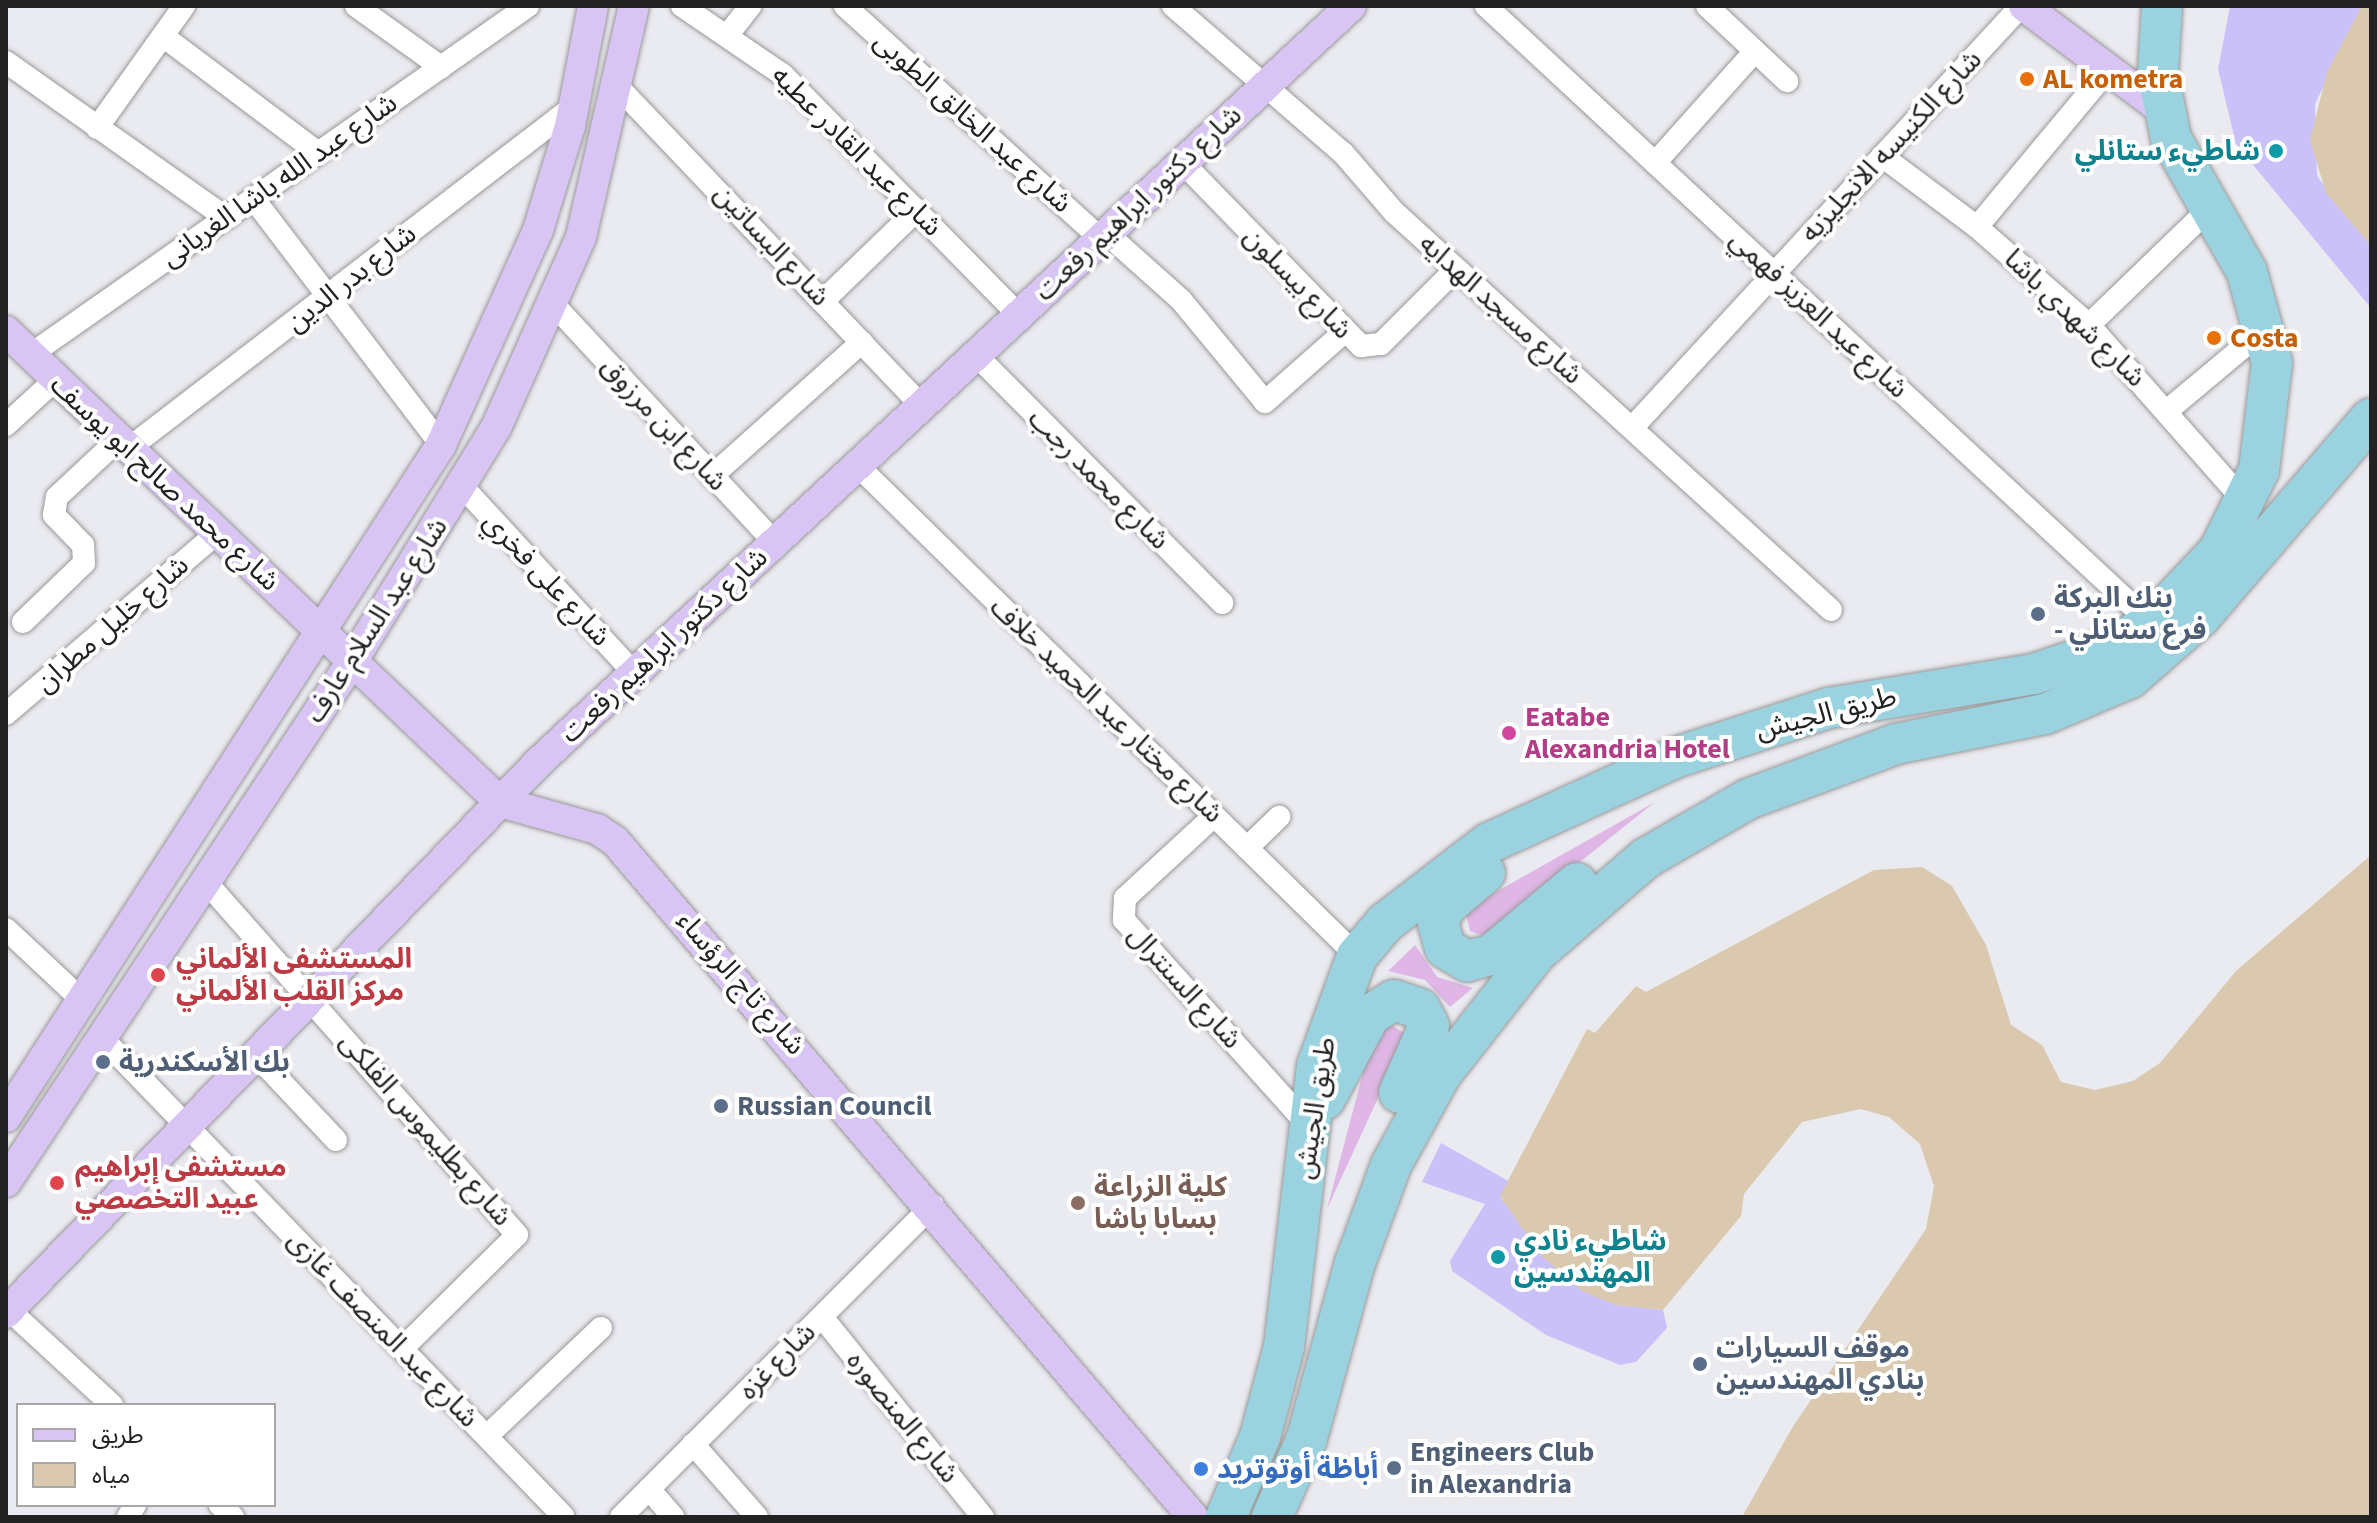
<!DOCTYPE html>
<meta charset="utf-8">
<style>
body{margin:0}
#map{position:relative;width:2377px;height:1523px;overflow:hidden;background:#eaeaf1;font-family:"Source Sans 3","Noto Sans Arabic",sans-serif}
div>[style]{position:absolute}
.grass>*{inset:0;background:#dfb6e5}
.sand>*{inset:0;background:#c9c1f8}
.water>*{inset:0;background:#dac8af}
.roads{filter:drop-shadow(0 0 2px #999) drop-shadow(0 0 2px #999)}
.street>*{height:22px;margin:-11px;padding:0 11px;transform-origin:11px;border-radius:11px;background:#fff}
.secondary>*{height:30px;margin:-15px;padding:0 15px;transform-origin:15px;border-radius:15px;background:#d8c5f4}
.highway>*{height:40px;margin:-20px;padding:0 20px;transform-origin:20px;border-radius:20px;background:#9ad3df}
.dots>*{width:22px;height:22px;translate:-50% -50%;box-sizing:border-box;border:4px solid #fff;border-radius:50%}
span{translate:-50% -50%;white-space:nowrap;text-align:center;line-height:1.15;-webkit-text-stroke:8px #fff;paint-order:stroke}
.food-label{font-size:28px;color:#c56008;font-weight:700}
.left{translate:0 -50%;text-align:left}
.street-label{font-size:28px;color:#222}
.culture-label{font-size:28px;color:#0d838f;font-weight:700}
.right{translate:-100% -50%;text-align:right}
.service-label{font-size:28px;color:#4e5e75;font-weight:700}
.hotel-label{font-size:28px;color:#b23c85;font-weight:700}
.health-label{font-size:28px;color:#be3a42;font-weight:700}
.education-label{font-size:28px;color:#785e54;font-weight:700}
.shop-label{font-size:28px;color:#366cbe;font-weight:700}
.frame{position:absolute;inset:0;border:8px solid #222;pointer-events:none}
.legend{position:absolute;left:16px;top:1403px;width:260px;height:104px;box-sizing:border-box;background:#fff;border:2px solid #a7a7a7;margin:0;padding:10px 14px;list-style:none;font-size:24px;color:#222}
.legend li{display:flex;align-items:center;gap:16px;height:40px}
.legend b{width:40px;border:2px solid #a7a7a7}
</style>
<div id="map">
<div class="grass">
<div style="clip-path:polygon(1655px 802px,1486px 937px,1470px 931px,1466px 914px,1473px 905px)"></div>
<div style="clip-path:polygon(1415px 945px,1437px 977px,1473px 988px,1450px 1007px,1425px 980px,1388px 971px)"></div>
<div style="clip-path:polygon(1390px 1024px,1407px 1035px,1327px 1209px,1373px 1035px)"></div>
</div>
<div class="sand">
<div style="clip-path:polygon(2230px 6px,2362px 6px,2315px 104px,2317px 176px,2371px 246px,2371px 308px,2236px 144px,2218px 69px)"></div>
<div style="clip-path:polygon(1441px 1143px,1512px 1183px,1500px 1197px,1565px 1279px,1616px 1305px,1663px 1310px,1667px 1328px,1636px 1362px,1620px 1365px,1546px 1335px,1452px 1271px,1450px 1261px,1485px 1204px,1422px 1182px)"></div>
</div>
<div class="water">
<div style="clip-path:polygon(2362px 6px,2371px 6px,2371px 246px,2326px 193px,2310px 140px,2327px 72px)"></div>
<div style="clip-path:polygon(2371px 855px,2371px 1517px,1742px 1517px,1792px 1428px,1926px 1229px,1934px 1186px,1920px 1144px,1889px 1117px,1861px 1109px,1802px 1122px,1744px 1194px,1741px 1216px,1663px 1310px,1616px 1305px,1580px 1290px,1540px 1254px,1500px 1196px,1587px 1029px,1595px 1033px,1636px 986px,1646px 992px,1874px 870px,1922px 867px,1952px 886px,1986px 945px,2011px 1025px,2042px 1045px,2061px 1082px,2095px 1090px,2133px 1081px,2160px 1063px,2236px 971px)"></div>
</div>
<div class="roads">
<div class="street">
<div style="left:356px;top:6px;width:105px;rotate:35.7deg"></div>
<div style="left:682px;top:6px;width:122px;rotate:34.3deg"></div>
<div style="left:783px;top:75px;width:335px;rotate:45.5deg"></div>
<div style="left:845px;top:6px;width:345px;rotate:42.3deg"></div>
<div style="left:1173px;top:6px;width:225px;rotate:40.9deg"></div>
<div style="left:1343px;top:153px;width:78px;rotate:49.2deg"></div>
<div style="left:1394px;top:212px;width:591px;rotate:42.33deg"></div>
<div style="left:1486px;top:6px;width:907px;rotate:42.86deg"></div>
<div style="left:1707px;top:6px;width:110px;rotate:43.2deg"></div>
<div style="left:730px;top:32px;width:33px;rotate:-52deg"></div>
<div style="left:163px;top:36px;width:194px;rotate:37deg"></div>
<div style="left:6px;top:62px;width:270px;rotate:35.3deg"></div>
<div style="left:620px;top:89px;width:436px;rotate:46.4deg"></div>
<div style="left:97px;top:128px;width:150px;rotate:-54.5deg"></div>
<div style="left:1882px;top:156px;width:119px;rotate:36.8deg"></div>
<div style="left:1977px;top:227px;width:149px;rotate:41.2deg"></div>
<div style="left:2089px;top:325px;width:237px;rotate:48.6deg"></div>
<div style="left:1182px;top:162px;width:257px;rotate:45.8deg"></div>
<div style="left:1361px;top:346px;width:20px;rotate:-6deg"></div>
<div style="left:1381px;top:344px;width:105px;rotate:-45deg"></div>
<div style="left:1655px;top:163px;width:150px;rotate:-48.2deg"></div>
<div style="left:253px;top:198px;width:310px;rotate:52.7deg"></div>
<div style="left:1977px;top:227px;width:203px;rotate:-50.2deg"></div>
<div style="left:1106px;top:233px;width:101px;rotate:41.8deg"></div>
<div style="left:1181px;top:300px;width:132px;rotate:50.5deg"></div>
<div style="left:1265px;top:402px;width:106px;rotate:-41.5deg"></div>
<div style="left:823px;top:301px;width:131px;rotate:-44.1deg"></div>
<div style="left:555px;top:306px;width:322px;rotate:47.1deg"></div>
<div style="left:2089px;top:325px;width:167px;rotate:-44deg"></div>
<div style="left:975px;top:354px;width:351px;rotate:45.2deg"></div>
<div style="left:30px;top:355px;width:608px;rotate:-35.02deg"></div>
<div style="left:2168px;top:410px;width:128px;rotate:-39.9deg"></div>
<div style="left:6px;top:425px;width:67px;rotate:-42.6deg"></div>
<div style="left:1632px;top:428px;width:574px;rotate:-47.33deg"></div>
<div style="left:128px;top:449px;width:563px;rotate:-37.56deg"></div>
<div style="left:856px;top:464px;width:702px;rotate:44.48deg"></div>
<div style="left:712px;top:476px;width:201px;rotate:-41.8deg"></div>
<div style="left:462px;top:486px;width:253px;rotate:47.4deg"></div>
<div style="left:23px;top:622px;width:85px;rotate:-44deg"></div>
<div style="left:84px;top:563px;width:18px;rotate:-93deg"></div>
<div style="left:83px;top:545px;width:42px;rotate:-134deg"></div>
<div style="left:54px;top:515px;width:18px;rotate:-81deg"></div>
<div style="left:57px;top:497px;width:83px;rotate:-43.1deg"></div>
<div style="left:6px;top:714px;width:278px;rotate:-40.6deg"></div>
<div style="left:1214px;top:816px;width:121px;rotate:137.3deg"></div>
<div style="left:1125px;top:898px;width:22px;rotate:93deg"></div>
<div style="left:1124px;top:920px;width:275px;rotate:48.1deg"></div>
<div style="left:1247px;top:848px;width:45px;rotate:-44.1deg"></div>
<div style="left:206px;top:882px;width:470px;rotate:48.6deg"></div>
<div style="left:517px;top:1235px;width:162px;rotate:135.3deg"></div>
<div style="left:6px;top:929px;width:105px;rotate:43.1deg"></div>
<div style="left:102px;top:1038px;width:665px;rotate:46.03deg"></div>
<div style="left:253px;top:1052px;width:121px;rotate:46.7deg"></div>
<div style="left:9px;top:1310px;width:140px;rotate:42.7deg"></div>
<div style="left:822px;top:1317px;width:257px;rotate:51.2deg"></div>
<div style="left:487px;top:1436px;width:157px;rotate:-43.5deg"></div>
<div style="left:693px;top:1444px;width:97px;rotate:48.8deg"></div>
<div style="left:649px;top:1489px;width:37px;rotate:49deg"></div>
<div style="left:220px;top:1505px;width:18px;rotate:43deg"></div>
<div style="left:128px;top:1517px;width:14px;rotate:-60deg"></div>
<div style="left:621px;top:1517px;width:441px;rotate:-45deg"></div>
</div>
<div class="secondary">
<div style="left:2024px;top:6px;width:175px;rotate:36.9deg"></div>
<div style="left:6px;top:331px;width:683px;rotate:43.63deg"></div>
<div style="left:500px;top:802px;width:101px;rotate:15.6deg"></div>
<div style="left:597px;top:829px;width:22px;rotate:34deg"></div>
<div style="left:615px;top:841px;width:889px;rotate:49.47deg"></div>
<div style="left:6px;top:1117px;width:801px;rotate:-57.08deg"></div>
<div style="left:441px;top:445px;width:236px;rotate:-65.7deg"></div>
<div style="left:538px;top:230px;width:109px;rotate:-72.9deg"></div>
<div style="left:570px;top:126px;width:122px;rotate:-79.1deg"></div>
<div style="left:6px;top:1182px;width:627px;rotate:-56.39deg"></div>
<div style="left:353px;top:660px;width:273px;rotate:-58.4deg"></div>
<div style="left:496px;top:428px;width:209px;rotate:-66deg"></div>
<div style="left:581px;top:237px;width:237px;rotate:-77.1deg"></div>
<div style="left:6px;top:1313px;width:768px;rotate:-45.95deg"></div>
<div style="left:540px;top:761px;width:1108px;rotate:-42.95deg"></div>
</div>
<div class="highway">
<div style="left:1485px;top:873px;width:52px;rotate:139.6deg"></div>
<div style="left:1445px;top:907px;width:17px;rotate:114deg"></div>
<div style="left:1438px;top:923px;width:26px;rotate:74deg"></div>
<div style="left:1445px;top:948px;width:26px;rotate:31deg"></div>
<div style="left:1467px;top:961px;width:25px;rotate:-14deg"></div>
<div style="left:1491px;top:955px;width:112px;rotate:-39.9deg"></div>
<div style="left:1325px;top:1099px;width:95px;rotate:-61.8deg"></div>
<div style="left:1370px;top:1015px;width:28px;rotate:-32deg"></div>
<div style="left:1394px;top:1000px;width:28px;rotate:19deg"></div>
<div style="left:1420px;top:1009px;width:19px;rotate:62deg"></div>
<div style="left:1429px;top:1026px;width:73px;rotate:114.1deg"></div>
<div style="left:1226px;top:1517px;width:87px;rotate:-67deg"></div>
<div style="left:1260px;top:1437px;width:93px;rotate:-75.1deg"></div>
<div style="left:1284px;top:1347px;width:283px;rotate:-83.3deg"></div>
<div style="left:1317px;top:1066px;width:117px;rotate:-70deg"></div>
<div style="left:1357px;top:956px;width:43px;rotate:-49.7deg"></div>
<div style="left:1385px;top:923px;width:131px;rotate:-37.6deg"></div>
<div style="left:1489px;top:843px;width:207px;rotate:-24.6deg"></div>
<div style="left:1677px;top:757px;width:160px;rotate:-17.9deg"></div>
<div style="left:1829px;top:708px;width:208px;rotate:-9.4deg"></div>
<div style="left:2034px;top:674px;width:78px;rotate:-18.7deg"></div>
<div style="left:2108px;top:649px;width:50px;rotate:-31.2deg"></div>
<div style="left:2151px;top:623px;width:99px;rotate:-46.6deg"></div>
<div style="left:2219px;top:551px;width:90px;rotate:-63.7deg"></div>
<div style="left:2259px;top:470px;width:108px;rotate:-83.1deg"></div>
<div style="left:2272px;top:363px;width:94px;rotate:-105.4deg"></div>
<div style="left:2247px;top:272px;width:153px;rotate:-119.7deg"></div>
<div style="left:2171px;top:139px;width:67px;rotate:-101.1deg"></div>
<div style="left:2158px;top:73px;width:67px;rotate:-86.6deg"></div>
<div style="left:1272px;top:1517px;width:86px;rotate:-66.1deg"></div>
<div style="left:1307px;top:1438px;width:181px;rotate:-74.7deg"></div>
<div style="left:1355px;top:1263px;width:104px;rotate:-69.8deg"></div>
<div style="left:1391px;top:1165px;width:104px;rotate:-61.2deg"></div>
<div style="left:1441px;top:1074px;width:155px;rotate:-51.8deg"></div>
<div style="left:1537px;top:952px;width:144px;rotate:-40.8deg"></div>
<div style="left:1646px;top:858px;width:118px;rotate:-30deg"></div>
<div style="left:1748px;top:799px;width:158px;rotate:-20.4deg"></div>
<div style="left:1896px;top:744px;width:152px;rotate:-11.4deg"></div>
<div style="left:2045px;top:714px;width:92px;rotate:-23deg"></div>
<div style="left:2130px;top:678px;width:93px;rotate:-41.1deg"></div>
<div style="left:2200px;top:617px;width:262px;rotate:-49.3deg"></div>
</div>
</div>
<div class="dots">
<div style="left:2027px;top:79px;background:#e8710a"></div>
<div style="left:2276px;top:151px;background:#0f9aa8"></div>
<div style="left:2214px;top:338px;background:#e8710a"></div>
<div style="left:2038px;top:614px;background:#5c6f8a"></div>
<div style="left:1509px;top:733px;background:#d1479c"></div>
<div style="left:158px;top:975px;background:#e0444e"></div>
<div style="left:103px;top:1062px;background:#5c6f8a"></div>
<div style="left:721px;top:1106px;background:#5c6f8a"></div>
<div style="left:57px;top:1183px;background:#e0444e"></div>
<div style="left:1078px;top:1203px;background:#8d6e63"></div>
<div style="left:1498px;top:1257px;background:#0f9aa8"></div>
<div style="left:1700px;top:1364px;background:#5c6f8a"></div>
<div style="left:1394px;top:1468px;background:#5c6f8a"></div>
<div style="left:1201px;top:1469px;background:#3f7fe0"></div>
</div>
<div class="food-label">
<span class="left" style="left:2043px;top:79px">AL kometra</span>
<span class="left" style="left:2230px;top:338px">Costa</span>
</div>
<div class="street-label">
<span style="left:973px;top:122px;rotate:42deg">شارع عبد الخالق الطوبى</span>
<span style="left:1891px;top:146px;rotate:-47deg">شارع الكنيسه الانجليزيه</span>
<span style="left:857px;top:151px;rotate:45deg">شارع عبد القادر عطيه</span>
<span style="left:279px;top:180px;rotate:-35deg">شارع عبد الله باشا الغريانى</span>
<span style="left:1138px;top:203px;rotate:-43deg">شارع دكتور ابراهيم رفعت</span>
<span style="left:772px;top:245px;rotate:47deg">شارع البساتين</span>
<span style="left:351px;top:278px;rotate:-38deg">شارع بدر الدين</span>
<span style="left:1298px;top:283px;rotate:46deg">شارع بيسلون</span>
<span style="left:1501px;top:309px;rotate:42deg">شارع مسجد الهدايه</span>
<span style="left:1819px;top:314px;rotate:43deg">شارع عبد العزيز فهمي</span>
<span style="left:2075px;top:318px;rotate:44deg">شارع شهدي باشا</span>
<span style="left:664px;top:424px;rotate:47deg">شارع ابن مرزوق</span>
<span style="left:1099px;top:479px;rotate:45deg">شارع محمد رجب</span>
<span style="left:165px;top:483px;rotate:43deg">شارع محمد صالح ابو يوسف</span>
<span style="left:547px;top:579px;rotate:47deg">شارع على فخري</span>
<span style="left:376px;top:620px;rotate:-57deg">شارع عبد السلام عارف</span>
<span style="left:112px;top:624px;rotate:-41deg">شارع خليل مطران</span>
<span style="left:664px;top:645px;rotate:-43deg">شارع دكتور ابراهيم رفعت</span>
<span style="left:1107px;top:710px;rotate:44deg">شارع مختار عبد الحميد خلاف</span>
<span style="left:1826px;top:713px;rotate:-14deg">طريق الجيش</span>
<span style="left:741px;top:983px;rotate:49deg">شارع تاج الرؤساء</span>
<span style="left:1185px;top:987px;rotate:48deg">شارع السنترال</span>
<span style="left:1315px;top:1108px;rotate:-81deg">طريق الجيش</span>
<span style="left:426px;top:1129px;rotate:49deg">شارع بطليموس الفلكى</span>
<span style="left:383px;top:1329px;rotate:46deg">شارع عبد المنصف غازى</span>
<span style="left:777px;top:1361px;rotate:-45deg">شارع غزه</span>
<span style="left:903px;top:1417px;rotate:51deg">شارع المنصوره</span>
</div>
<div class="culture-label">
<span class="right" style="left:2260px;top:151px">شاطيء ستانلي</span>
<span class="left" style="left:1514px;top:1257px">شاطيء نادي<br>المهندسين</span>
</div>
<div class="service-label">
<span class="left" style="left:2054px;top:614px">بنك البركة<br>- فرع ستانلي</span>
<span class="left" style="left:119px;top:1062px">بك الأسكندرية</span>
<span class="left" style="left:737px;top:1106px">Russian Council</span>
<span class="left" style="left:1716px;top:1364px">موقف السيارات<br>بنادي المهندسين</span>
<span class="left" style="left:1410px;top:1468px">Engineers Club<br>in Alexandria</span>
</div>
<div class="hotel-label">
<span class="left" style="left:1525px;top:733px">Eatabe<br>Alexandria Hotel</span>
</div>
<div class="health-label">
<span class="left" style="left:176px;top:975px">المستشفى الألماني<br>مركز القلب الألماني</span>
<span class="left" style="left:75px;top:1183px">مستشفى إبراهيم<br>عبيد التخصصي</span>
</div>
<div class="education-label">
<span class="left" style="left:1094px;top:1203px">كلية الزراعة<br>بسابا باشا</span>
</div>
<div class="shop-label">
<span class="left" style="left:1217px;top:1469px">أباظة أوتوتريد</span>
</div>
<div class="frame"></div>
<ul class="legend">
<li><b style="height:10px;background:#d8c5f4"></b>طريق</li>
<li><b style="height:22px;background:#dac8af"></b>مياه</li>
</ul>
</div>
